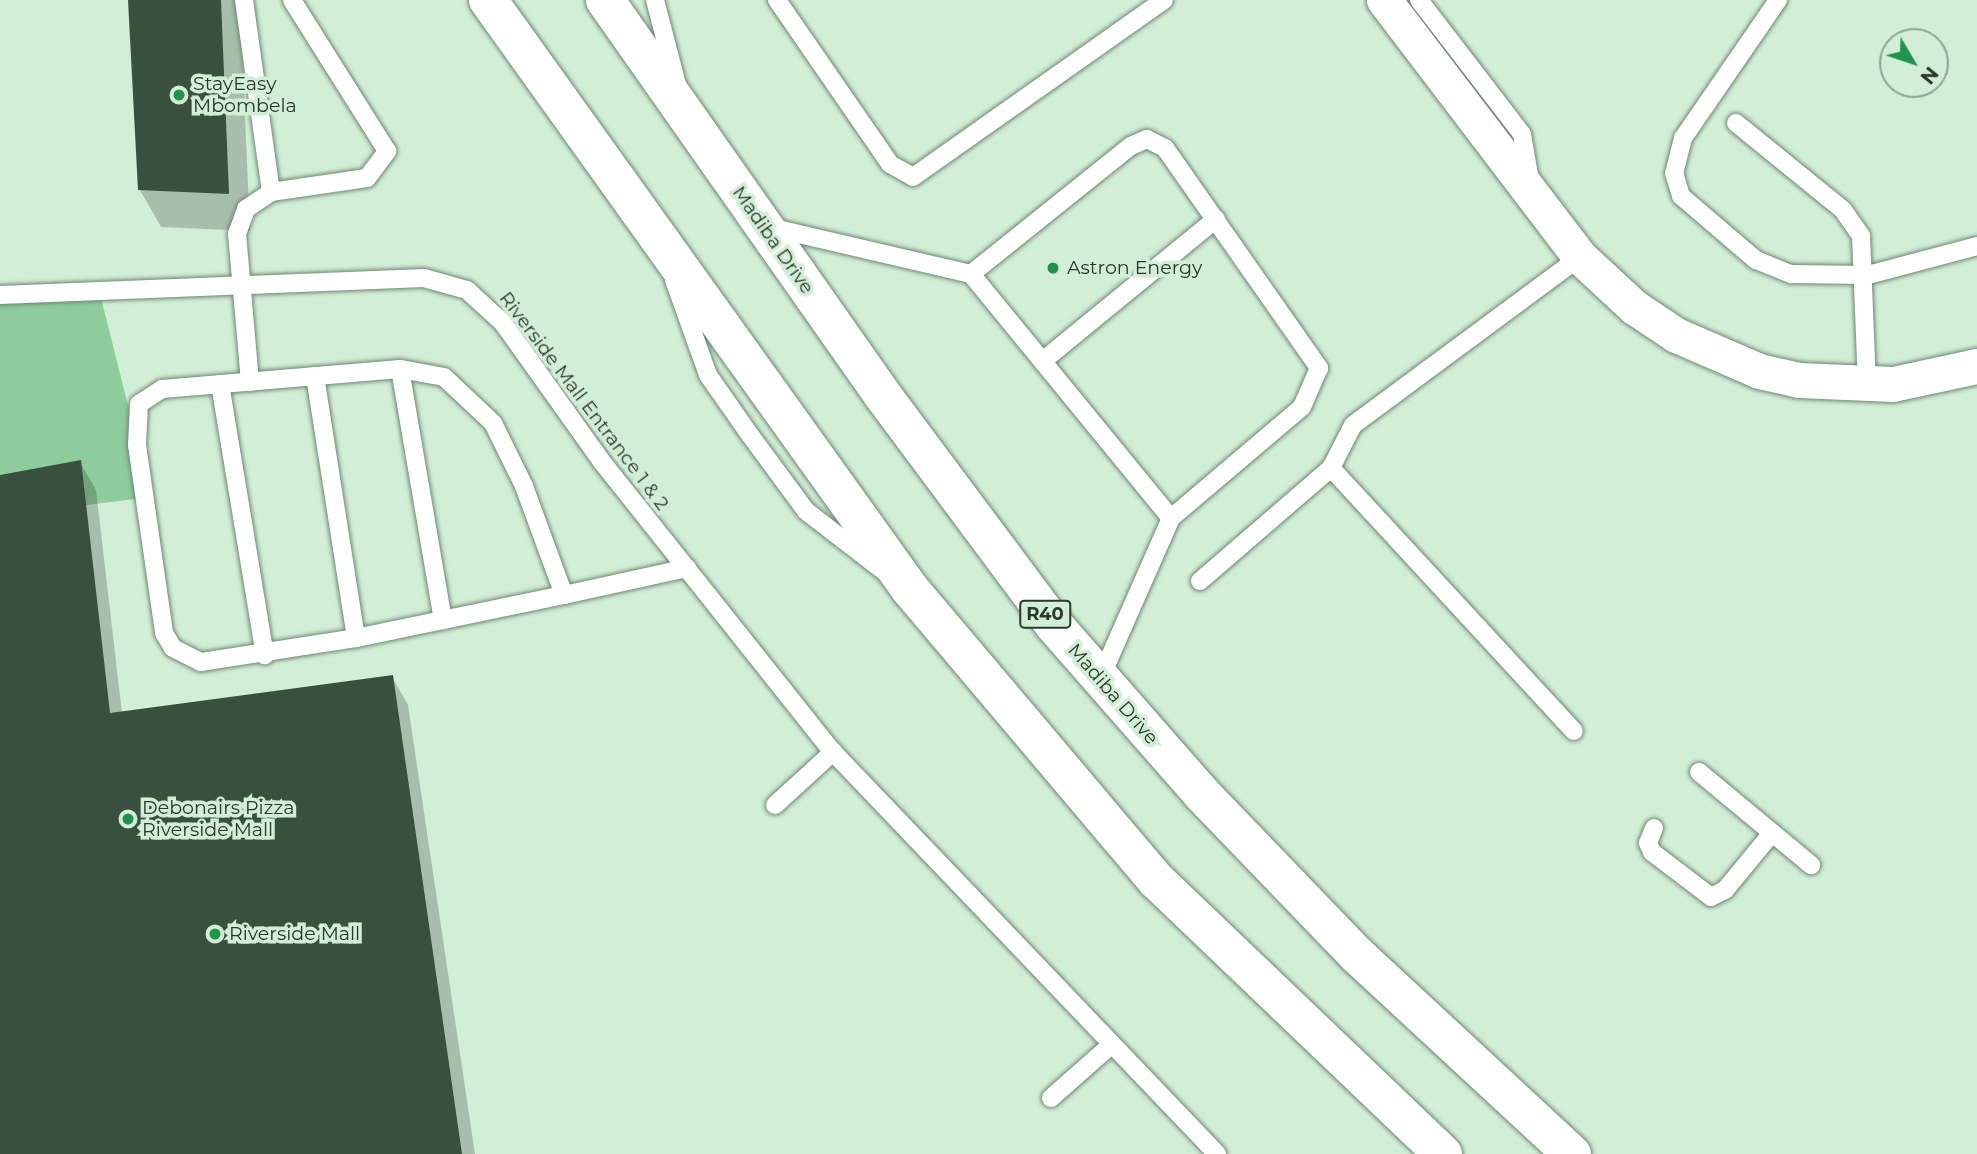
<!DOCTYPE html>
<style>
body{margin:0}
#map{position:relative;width:1977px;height:1154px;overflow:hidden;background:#d2eed7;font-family:Montserrat,sans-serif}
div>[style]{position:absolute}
.green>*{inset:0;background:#8ecc9c}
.shadow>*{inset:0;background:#0003}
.building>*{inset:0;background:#38503e}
.roads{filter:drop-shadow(0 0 2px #6d8772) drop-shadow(0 0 2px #6d8772)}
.service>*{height:18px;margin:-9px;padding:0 9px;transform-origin:9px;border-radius:9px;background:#fff}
.minor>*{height:35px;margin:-17.5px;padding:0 17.5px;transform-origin:17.5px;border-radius:17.5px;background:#fff}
.primary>*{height:38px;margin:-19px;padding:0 19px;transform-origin:19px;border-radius:19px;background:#fff}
.dots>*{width:19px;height:19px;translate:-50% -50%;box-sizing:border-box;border:4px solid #d2eed7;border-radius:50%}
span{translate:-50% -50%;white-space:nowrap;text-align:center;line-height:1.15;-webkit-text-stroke:7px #d2eed7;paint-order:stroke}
.shield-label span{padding:2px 5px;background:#d2eed7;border:2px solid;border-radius:5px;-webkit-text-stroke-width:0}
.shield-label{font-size:18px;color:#2b362d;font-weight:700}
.poi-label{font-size:19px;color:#2b362d}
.left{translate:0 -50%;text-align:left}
.street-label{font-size:19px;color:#2b362d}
.north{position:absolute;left:1879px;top:28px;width:70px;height:70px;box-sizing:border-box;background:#d2eed7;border:2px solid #8fa493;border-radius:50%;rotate:129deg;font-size:19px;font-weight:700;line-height:28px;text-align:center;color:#2b362d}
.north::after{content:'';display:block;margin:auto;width:24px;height:32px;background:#21934d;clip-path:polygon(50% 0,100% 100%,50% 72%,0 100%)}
</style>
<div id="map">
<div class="green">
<div style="clip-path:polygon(99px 290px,151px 497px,86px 505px,0 475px,0 295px)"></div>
</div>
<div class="shadow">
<div style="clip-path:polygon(130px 0,240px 0,250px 231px,161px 227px,140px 190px)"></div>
<div style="clip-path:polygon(80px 462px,96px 490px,122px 713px,392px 677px,408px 705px,475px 1154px,0 1154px,0 477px)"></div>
</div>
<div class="building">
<div style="clip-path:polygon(128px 0,221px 0,229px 194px,138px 190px)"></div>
<div style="clip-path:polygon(81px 460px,110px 713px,393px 675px,462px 1154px,0 1154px,0 475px)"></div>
</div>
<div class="roads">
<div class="service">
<div style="left:244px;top:0;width:194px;rotate:82deg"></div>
<div style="left:655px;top:0;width:91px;rotate:75.4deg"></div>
<div style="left:777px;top:0;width:199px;rotate:55.4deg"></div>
<div style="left:890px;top:164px;width:26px;rotate:29deg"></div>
<div style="left:913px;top:177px;width:307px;rotate:-35.2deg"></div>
<div style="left:1419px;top:0;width:169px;rotate:52.5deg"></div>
<div style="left:1522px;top:134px;width:48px;rotate:80.3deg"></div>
<div style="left:1778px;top:0;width:168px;rotate:124.5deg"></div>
<div style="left:1683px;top:138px;width:36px;rotate:104deg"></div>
<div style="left:1674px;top:173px;width:24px;rotate:73deg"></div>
<div style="left:1681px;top:196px;width:99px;rotate:40.5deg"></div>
<div style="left:1756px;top:260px;width:38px;rotate:22deg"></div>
<div style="left:1791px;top:274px;width:77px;rotate:0.7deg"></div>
<div style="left:1868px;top:275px;width:113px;rotate:-14.9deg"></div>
<div style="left:1736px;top:123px;width:138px;rotate:39.1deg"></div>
<div style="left:1843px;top:210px;width:32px;rotate:55deg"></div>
<div style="left:1861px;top:236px;width:148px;rotate:87.7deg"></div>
<div style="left:769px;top:227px;width:207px;rotate:13.1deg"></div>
<div style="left:971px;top:274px;width:315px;rotate:50.7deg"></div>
<div style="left:1171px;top:518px;width:176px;rotate:113.8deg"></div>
<div style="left:971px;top:274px;width:205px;rotate:-38.7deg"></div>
<div style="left:1131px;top:146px;width:17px;rotate:-24deg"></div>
<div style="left:1147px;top:139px;width:20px;rotate:27deg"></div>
<div style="left:1165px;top:148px;width:269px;rotate:55deg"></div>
<div style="left:1319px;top:368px;width:43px;rotate:113.6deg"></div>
<div style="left:1302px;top:407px;width:172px;rotate:139.7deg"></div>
<div style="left:674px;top:280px;width:101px;rotate:70.3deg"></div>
<div style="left:708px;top:375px;width:73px;rotate:55deg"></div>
<div style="left:750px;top:435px;width:94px;rotate:53.6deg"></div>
<div style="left:806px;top:511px;width:98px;rotate:37.6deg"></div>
<div style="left:0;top:295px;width:424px;rotate:-2.3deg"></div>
<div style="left:424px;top:278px;width:45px;rotate:15.6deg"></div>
<div style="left:467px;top:290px;width:49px;rotate:42.5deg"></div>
<div style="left:503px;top:323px;width:171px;rotate:54.5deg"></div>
<div style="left:602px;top:462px;width:371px;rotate:51.5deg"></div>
<div style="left:833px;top:752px;width:556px;rotate:46.31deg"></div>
<div style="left:1045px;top:359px;width:221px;rotate:-39.3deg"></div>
<div style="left:400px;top:369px;width:255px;rotate:80.3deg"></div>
<div style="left:315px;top:376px;width:265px;rotate:81.1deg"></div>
<div style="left:250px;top:382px;width:149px;rotate:-95deg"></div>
<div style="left:237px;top:234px;width:27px;rotate:-70deg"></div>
<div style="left:246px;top:209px;width:30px;rotate:-34deg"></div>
<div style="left:271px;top:192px;width:97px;rotate:-8.3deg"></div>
<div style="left:367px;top:178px;width:34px;rotate:-53deg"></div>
<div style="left:387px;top:151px;width:178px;rotate:-122.2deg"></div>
<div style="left:220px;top:384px;width:275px;rotate:80.6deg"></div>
<div style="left:1331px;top:468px;width:358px;rotate:47.3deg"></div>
<div style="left:1200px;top:581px;width:173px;rotate:-40.8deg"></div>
<div style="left:1331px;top:468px;width:48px;rotate:-62.9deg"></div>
<div style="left:1353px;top:425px;width:282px;rotate:-36.5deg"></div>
<div style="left:564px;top:595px;width:116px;rotate:-110.2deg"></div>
<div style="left:524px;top:486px;width:70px;rotate:-116.2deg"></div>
<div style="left:493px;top:423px;width:67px;rotate:-136.8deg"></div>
<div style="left:444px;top:377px;width:45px;rotate:-169.7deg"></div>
<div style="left:400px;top:369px;width:239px;rotate:175.2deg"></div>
<div style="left:162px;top:389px;width:27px;rotate:147deg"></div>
<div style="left:139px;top:404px;width:41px;rotate:92.8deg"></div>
<div style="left:137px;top:445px;width:190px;rotate:81.8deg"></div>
<div style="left:164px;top:633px;width:17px;rotate:59deg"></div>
<div style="left:173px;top:648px;width:31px;rotate:27deg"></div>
<div style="left:201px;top:662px;width:157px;rotate:-8.8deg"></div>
<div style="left:356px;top:638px;width:212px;rotate:-11.7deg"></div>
<div style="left:564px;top:595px;width:126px;rotate:-12.4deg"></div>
<div style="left:1699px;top:772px;width:146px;rotate:39.7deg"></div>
<div style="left:775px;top:805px;width:79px;rotate:-42.4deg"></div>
<div style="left:1654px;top:828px;width:16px;rotate:112deg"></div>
<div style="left:1648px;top:843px;width:10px;rotate:66deg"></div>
<div style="left:1652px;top:852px;width:74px;rotate:37.3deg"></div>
<div style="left:1711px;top:897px;width:16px;rotate:-27deg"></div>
<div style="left:1725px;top:890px;width:74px;rotate:-50.5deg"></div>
<div style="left:1051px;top:1098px;width:80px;rotate:-41.5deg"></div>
</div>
<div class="minor">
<div style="left:1384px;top:0;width:323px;rotate:52.7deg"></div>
<div style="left:1580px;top:257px;width:74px;rotate:42.8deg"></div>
<div style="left:1634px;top:307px;width:50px;rotate:33.7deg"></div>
<div style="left:1676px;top:335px;width:90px;rotate:23.4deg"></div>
<div style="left:1759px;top:371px;width:41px;rotate:12.7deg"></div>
<div style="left:1799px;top:380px;width:94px;rotate:2.4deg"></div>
<div style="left:1893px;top:384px;width:86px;rotate:-12.1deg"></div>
</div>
<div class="primary">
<div style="left:488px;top:0;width:725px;rotate:54.38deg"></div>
<div style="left:910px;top:589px;width:381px;rotate:49.8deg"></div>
<div style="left:1156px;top:880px;width:397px;rotate:43.7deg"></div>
<div style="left:605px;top:0;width:485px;rotate:54.9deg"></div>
<div style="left:884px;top:397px;width:284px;rotate:53.3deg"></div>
<div style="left:1054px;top:625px;width:223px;rotate:48.8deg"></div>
<div style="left:1201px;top:793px;width:225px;rotate:46.1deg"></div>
<div style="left:1357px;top:955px;width:293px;rotate:42.8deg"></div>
</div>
</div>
<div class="dots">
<div style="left:179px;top:95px;background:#21934d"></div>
<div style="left:1053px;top:268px;background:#21934d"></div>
<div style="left:128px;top:819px;background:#21934d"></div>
<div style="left:215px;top:934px;background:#21934d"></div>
</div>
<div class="shield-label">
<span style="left:1045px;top:614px">R40</span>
</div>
<div class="poi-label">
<span class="left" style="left:193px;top:95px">StayEasy<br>Mbombela</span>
<span class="left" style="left:1067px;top:268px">Astron Energy</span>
<span class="left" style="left:142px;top:819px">Debonairs Pizza<br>Riverside Mall</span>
<span class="left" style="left:229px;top:934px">Riverside Mall</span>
</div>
<div class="street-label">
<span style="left:773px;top:240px;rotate:55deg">Madiba Drive</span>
<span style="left:584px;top:401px;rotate:53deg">Riverside Mall Entrance 1 &amp; 2</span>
<span style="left:1113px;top:694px;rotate:49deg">Madiba Drive</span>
</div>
<div class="north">N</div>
</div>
